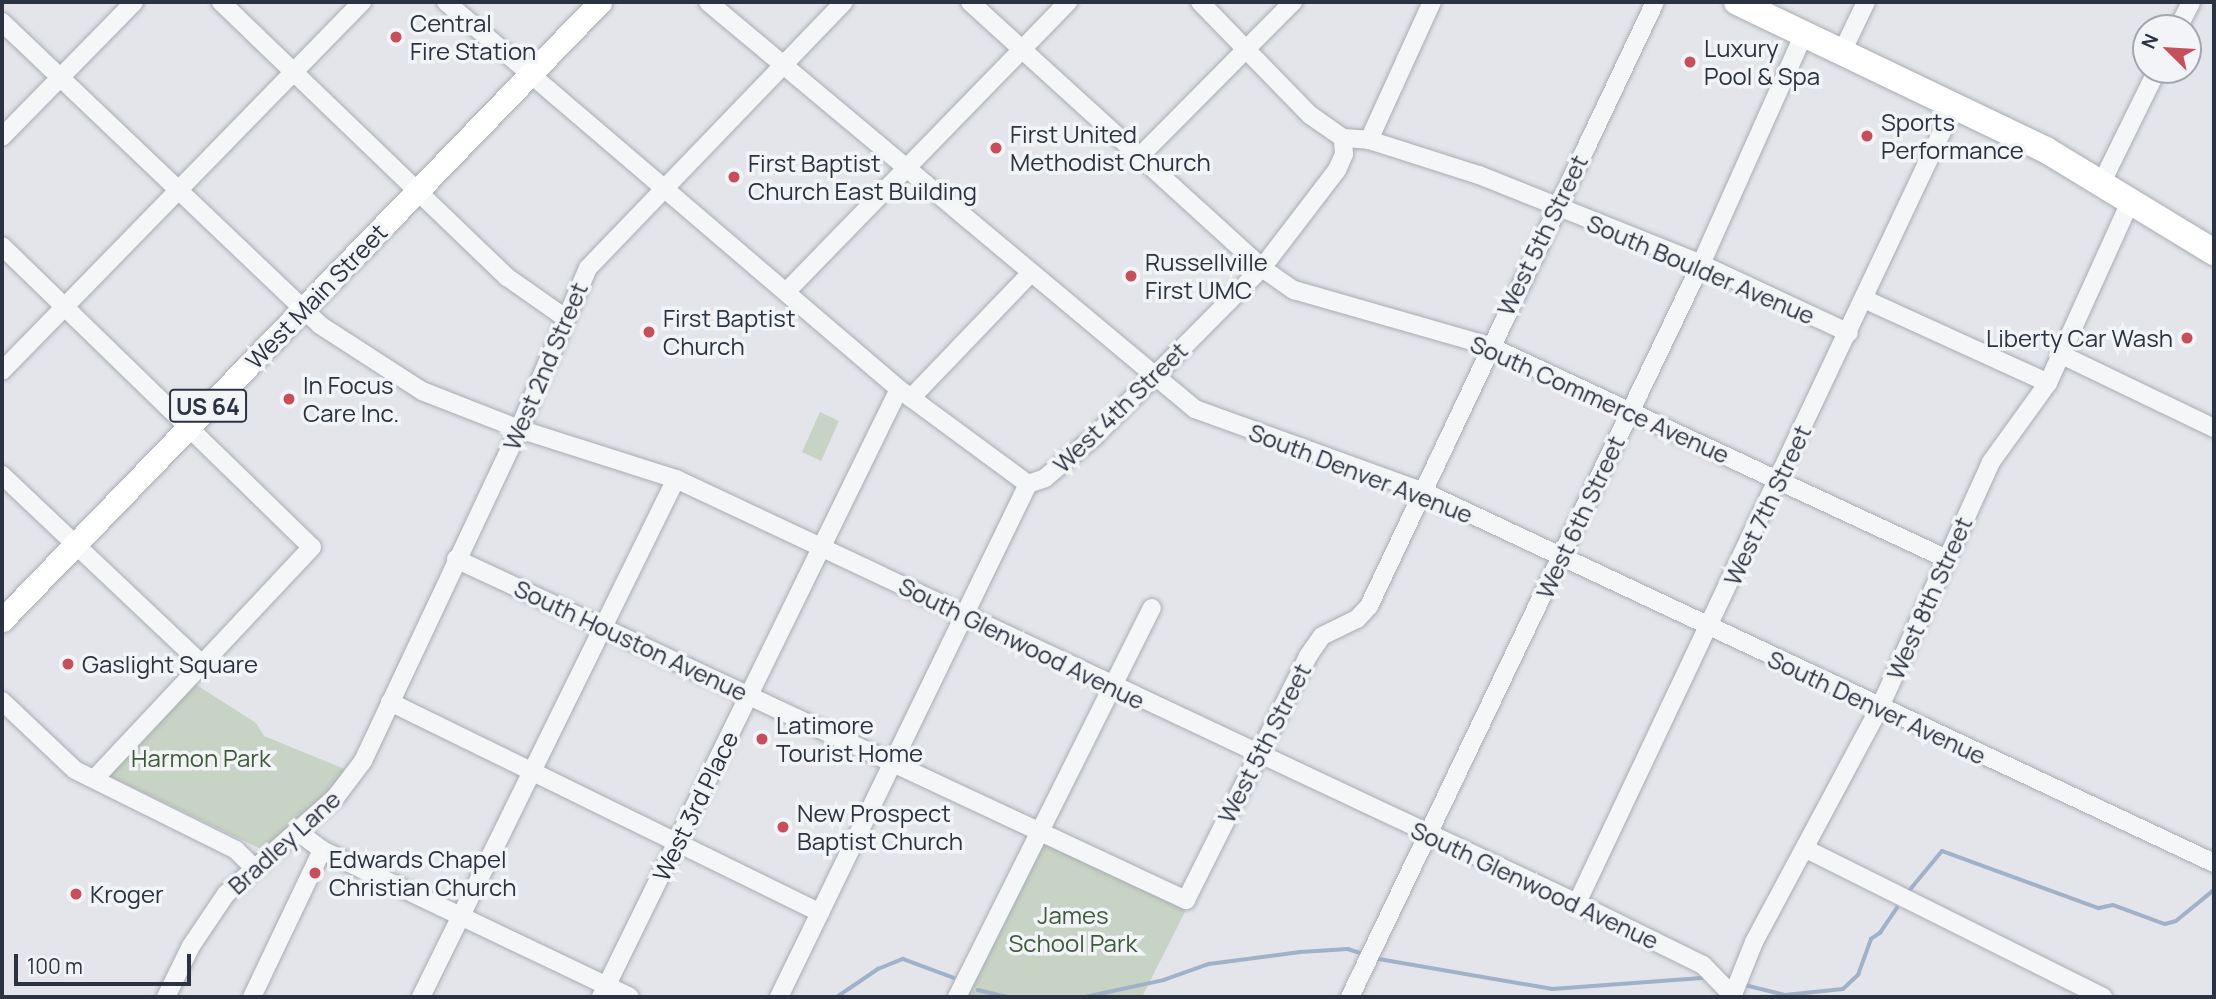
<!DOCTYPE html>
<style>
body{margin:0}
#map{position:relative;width:2216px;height:999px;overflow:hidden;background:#e3e5ea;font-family:Manrope,sans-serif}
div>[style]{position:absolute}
.green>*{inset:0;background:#c7d3c4}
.stream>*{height:3.5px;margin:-1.75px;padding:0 1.75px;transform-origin:1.75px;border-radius:1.75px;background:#a0b1c8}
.roads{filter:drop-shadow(0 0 2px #a8acb4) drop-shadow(0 0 2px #a8acb4)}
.minor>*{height:18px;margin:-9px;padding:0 9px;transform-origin:9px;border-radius:9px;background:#f5f6f8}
.major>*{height:23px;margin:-11.5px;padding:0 11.5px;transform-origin:11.5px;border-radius:11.5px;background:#fff}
.highway>*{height:26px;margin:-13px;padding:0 13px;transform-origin:13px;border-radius:13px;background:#fff}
.dots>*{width:19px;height:19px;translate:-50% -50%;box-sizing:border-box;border:4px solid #f2f4f7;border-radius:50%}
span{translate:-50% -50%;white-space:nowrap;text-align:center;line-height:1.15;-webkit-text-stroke:7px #f2f4f7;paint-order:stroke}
.shield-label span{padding:2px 5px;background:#f2f4f7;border:2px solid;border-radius:5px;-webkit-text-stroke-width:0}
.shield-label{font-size:23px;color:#2b3241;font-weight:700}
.poi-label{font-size:24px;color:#2b3241}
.left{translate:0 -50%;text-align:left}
.right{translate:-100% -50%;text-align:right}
.street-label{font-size:24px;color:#2b3241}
.park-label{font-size:24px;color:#3e5c39}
.frame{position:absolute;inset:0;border:4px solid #2b3241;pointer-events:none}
.north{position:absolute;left:2132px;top:14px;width:70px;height:70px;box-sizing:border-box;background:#f2f4f7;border:2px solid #a2a6ae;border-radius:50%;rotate:294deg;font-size:19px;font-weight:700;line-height:28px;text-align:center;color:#2b3241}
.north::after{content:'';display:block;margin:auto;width:24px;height:32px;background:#c74f5c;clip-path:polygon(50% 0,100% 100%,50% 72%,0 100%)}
.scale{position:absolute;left:14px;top:954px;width:177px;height:32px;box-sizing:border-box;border:4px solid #2b3241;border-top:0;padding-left:9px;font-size:21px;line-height:24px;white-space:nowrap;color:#2b3241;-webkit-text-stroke:5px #f2f4f7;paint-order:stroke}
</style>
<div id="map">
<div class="green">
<div style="clip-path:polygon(820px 412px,839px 421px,821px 461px,802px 452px)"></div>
<div style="clip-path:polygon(192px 682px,256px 723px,264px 736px,347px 770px,310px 810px,263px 850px,109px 776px)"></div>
<div style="clip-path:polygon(1043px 843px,1187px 908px,1142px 997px,962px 997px)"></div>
</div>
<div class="stream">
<div style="left:1908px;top:892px;width:53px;rotate:-50.3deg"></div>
<div style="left:1942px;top:851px;width:167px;rotate:20deg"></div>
<div style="left:2099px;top:908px;width:14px;rotate:-12deg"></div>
<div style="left:2113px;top:905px;width:55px;rotate:20.1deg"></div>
<div style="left:2165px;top:924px;width:11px;rotate:-15deg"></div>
<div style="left:2176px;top:921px;width:49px;rotate:-39.2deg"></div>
<div style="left:1379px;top:959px;width:176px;rotate:9.8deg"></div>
<div style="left:1552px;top:989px;width:150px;rotate:-4.2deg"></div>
<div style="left:1745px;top:985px;width:41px;rotate:14deg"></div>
<div style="left:1785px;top:995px;width:58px;rotate:-5.9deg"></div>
<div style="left:1843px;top:989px;width:21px;rotate:-43deg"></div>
<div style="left:1858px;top:975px;width:38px;rotate:-70deg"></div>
<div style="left:1871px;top:939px;width:11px;rotate:-34deg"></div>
<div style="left:1880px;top:933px;width:30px;rotate:-56deg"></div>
<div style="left:978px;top:990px;width:31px;rotate:13deg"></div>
<div style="left:837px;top:997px;width:50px;rotate:-34.3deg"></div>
<div style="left:878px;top:969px;width:27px;rotate:-22deg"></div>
<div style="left:903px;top:959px;width:54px;rotate:20.4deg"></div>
<div style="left:1085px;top:997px;width:81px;rotate:-12.1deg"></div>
<div style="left:1164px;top:980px;width:48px;rotate:-19.6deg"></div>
<div style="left:1209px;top:964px;width:92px;rotate:-7.5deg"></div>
<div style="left:1300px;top:952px;width:48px;rotate:-3.6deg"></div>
<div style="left:1348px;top:949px;width:13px;rotate:18deg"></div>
</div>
<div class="roads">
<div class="minor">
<div style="left:221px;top:2px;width:397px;rotate:43.9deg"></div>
<div style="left:507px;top:277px;width:70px;rotate:35.1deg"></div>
<div style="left:446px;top:2px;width:596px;rotate:40.51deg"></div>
<div style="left:899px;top:389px;width:160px;rotate:36.4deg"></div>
<div style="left:708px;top:2px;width:635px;rotate:39.89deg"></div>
<div style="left:1195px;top:409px;width:241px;rotate:19.9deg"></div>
<div style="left:1422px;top:491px;width:875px;rotate:25.16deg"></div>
<div style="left:970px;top:2px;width:395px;rotate:42.3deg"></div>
<div style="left:1262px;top:268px;width:39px;rotate:35deg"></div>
<div style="left:1294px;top:290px;width:203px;rotate:16deg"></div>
<div style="left:1489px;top:346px;width:505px;rotate:24.94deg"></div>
<div style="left:1200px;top:2px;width:158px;rotate:45.8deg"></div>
<div style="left:1310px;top:115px;width:40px;rotate:34.9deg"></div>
<div style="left:1343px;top:138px;width:26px;rotate:4deg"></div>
<div style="left:1369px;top:140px;width:115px;rotate:17.7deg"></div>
<div style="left:1479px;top:175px;width:239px;rotate:21.8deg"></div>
<div style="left:1701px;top:264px;width:163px;rotate:25deg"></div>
<div style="left:2px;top:22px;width:439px;rotate:43.6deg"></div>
<div style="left:320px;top:325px;width:121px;rotate:32.9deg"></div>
<div style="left:422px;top:391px;width:104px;rotate:21.4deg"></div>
<div style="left:519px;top:429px;width:165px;rotate:17.7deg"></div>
<div style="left:676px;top:479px;width:996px;rotate:25.2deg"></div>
<div style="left:1577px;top:903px;width:140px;rotate:26.2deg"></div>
<div style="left:1703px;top:965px;width:45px;rotate:45.9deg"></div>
<div style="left:2178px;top:28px;width:29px;rotate:-63deg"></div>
<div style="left:1842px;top:52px;width:55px;rotate:-64.4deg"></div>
<div style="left:2px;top:137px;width:189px;rotate:-45.6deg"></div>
<div style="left:1369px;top:140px;width:152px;rotate:-65.5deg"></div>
<div style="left:1141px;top:155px;width:216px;rotate:-45.2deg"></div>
<div style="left:2102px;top:182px;width:125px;rotate:-63.8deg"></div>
<div style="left:2px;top:246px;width:432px;rotate:44.2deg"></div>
<div style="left:312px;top:547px;width:318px;rotate:133.2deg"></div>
<div style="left:786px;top:292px;width:405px;rotate:-45.8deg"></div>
<div style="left:1864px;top:299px;width:202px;rotate:24.5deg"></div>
<div style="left:2062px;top:355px;width:169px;rotate:25.7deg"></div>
<div style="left:2px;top:371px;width:516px;rotate:-45.71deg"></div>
<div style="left:911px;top:398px;width:173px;rotate:-46.2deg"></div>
<div style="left:2px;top:475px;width:275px;rotate:43.4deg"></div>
<div style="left:456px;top:559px;width:806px;rotate:25.04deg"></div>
<div style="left:1186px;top:900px;width:273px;rotate:-63.4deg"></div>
<div style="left:1308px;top:656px;width:24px;rotate:-55deg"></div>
<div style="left:1322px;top:636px;width:39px;rotate:-26deg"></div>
<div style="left:1357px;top:619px;width:18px;rotate:-47deg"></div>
<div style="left:1369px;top:606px;width:668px;rotate:-64.66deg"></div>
<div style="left:2px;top:701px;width:100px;rotate:43.4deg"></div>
<div style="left:75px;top:770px;width:180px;rotate:26.4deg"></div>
<div style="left:236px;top:850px;width:24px;rotate:45deg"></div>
<div style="left:390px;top:702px;width:479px;rotate:26.1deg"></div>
<div style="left:297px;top:831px;width:31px;rotate:37deg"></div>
<div style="left:322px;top:850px;width:341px;rotate:25.5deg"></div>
<div style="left:1806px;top:849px;width:332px;rotate:26.5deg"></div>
<div style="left:1577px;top:903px;width:882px;rotate:-64.68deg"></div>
<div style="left:166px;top:997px;width:57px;rotate:-63.9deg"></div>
<div style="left:191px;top:946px;width:63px;rotate:-56.1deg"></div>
<div style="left:226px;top:894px;width:145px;rotate:-41.4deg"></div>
<div style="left:335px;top:798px;width:46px;rotate:-52.9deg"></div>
<div style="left:363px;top:761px;width:367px;rotate:-64.8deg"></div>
<div style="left:519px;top:429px;width:175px;rotate:-66.8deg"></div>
<div style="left:588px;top:268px;width:369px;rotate:-46.1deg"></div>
<div style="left:252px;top:997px;width:163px;rotate:-64.5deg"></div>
<div style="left:421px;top:997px;width:577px;rotate:-63.79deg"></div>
<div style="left:601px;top:997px;width:677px;rotate:-63.89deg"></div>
<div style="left:779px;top:997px;width:570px;rotate:-64.11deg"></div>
<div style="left:1028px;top:484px;width:18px;rotate:-19deg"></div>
<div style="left:1045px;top:478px;width:64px;rotate:-39.9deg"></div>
<div style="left:1094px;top:437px;width:238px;rotate:-45.2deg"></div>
<div style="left:1262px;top:268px;width:123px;rotate:-52.6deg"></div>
<div style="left:1337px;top:170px;width:17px;rotate:-66deg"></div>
<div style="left:1344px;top:154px;width:16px;rotate:-94deg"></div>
<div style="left:957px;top:997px;width:435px;rotate:-63.4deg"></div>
<div style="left:1350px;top:997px;width:813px;rotate:-64.41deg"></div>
<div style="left:1701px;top:264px;width:252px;rotate:-65.9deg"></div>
<div style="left:1732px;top:997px;width:59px;rotate:-68.2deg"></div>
<div style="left:1754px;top:942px;width:264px;rotate:-61.8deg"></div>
<div style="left:1879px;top:709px;width:271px;rotate:-65.6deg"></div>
<div style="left:1991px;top:462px;width:97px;rotate:-54.2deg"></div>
<div style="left:2048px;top:383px;width:199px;rotate:-65.6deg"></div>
</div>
<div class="major">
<div style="left:2px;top:620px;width:860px;rotate:-45.94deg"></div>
</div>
<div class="highway">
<div style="left:1737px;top:2px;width:343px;rotate:25.6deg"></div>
<div style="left:2046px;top:150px;width:197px;rotate:31.3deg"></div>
</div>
</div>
<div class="dots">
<div style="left:396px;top:37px;background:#c74f5c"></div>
<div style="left:1690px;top:62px;background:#c74f5c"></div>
<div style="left:1867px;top:136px;background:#c74f5c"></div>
<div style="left:996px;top:148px;background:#c74f5c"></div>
<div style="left:734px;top:177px;background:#c74f5c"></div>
<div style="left:1131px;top:276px;background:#c74f5c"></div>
<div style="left:649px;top:332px;background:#c74f5c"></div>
<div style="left:2187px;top:338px;background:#c74f5c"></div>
<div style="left:289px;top:399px;background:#c74f5c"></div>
<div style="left:68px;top:664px;background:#c74f5c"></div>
<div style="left:762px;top:739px;background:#c74f5c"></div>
<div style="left:783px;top:827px;background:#c74f5c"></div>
<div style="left:315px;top:873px;background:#c74f5c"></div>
<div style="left:76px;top:894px;background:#c74f5c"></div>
</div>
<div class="shield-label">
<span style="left:208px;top:406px">US 64</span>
</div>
<div class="poi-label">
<span class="left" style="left:410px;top:37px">Central<br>Fire Station</span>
<span class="left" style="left:1704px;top:62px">Luxury<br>Pool &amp; Spa</span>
<span class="left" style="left:1881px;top:136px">Sports<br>Performance</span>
<span class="left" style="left:1010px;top:148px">First United<br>Methodist Church</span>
<span class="left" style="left:748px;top:177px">First Baptist<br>Church East Building</span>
<span class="left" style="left:1145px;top:276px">Russellville<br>First UMC</span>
<span class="left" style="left:663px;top:332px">First Baptist<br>Church</span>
<span class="right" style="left:2173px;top:338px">Liberty Car Wash</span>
<span class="left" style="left:303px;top:399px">In Focus<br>Care Inc.</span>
<span class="left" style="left:82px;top:664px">Gaslight Square</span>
<span class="left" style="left:776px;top:739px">Latimore<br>Tourist Home</span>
<span class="left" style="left:797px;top:827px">New Prospect<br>Baptist Church</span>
<span class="left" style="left:329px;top:873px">Edwards Chapel<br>Christian Church</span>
<span class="left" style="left:90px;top:894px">Kroger</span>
</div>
<div class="street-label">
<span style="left:1542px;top:235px;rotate:-64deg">West 5th Street</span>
<span style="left:1701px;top:269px;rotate:23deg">South Boulder Avenue</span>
<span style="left:316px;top:296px;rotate:-46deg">West Main Street</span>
<span style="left:545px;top:366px;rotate:-67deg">West 2nd Street</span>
<span style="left:1600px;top:399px;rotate:24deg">South Commerce Avenue</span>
<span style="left:1120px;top:407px;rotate:-44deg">West 4th Street</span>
<span style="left:1361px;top:473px;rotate:21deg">South Denver Avenue</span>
<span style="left:1767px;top:505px;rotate:-65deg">West 7th Street</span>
<span style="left:1580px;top:517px;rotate:-65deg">West 6th Street</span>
<span style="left:1929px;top:598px;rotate:-66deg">West 8th Street</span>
<span style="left:631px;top:640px;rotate:25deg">South Houston Avenue</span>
<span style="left:1022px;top:643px;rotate:26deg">South Glenwood Avenue</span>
<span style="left:1877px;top:707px;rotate:25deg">South Denver Avenue</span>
<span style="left:1264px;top:743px;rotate:-63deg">West 5th Street</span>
<span style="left:695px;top:806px;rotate:-64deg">West 3rd Place</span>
<span style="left:284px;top:842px;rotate:-42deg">Bradley Lane</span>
<span style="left:1535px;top:885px;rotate:25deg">South Glenwood Avenue</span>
</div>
<div class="park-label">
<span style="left:201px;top:758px">Harmon Park</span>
<span style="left:1073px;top:929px">James<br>School Park</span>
</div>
<div class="frame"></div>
<div class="north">N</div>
<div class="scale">100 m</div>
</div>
